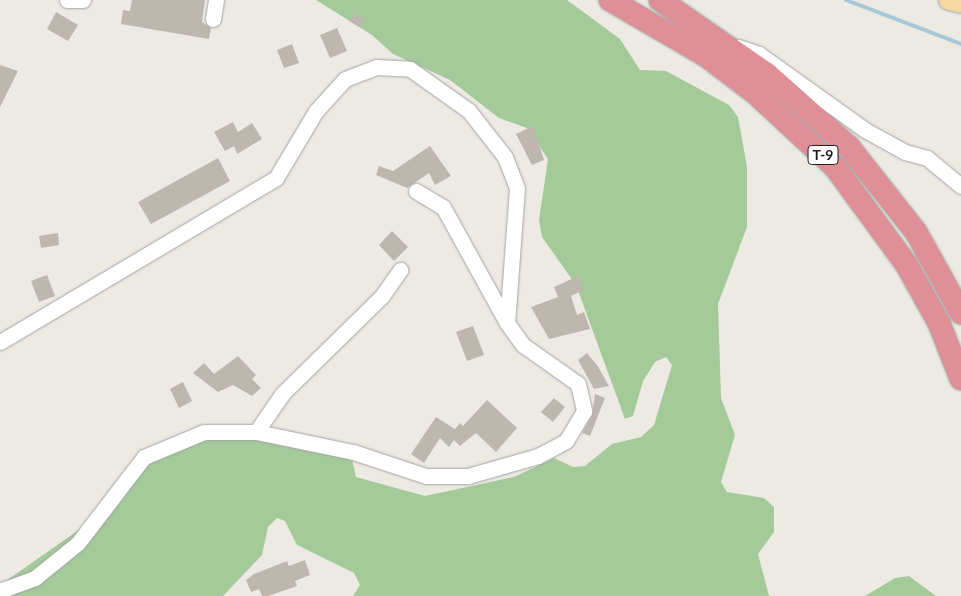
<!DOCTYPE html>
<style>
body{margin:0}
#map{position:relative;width:961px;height:596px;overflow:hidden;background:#edeae3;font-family:Lato,sans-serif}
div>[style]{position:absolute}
.forest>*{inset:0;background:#a4ca9a}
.stream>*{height:4px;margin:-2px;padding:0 2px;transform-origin:2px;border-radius:2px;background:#a6c8d8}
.building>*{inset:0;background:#bdb7b0}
.roads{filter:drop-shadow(0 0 1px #a3a3a3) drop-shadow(0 0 1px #a3a3a3)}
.minor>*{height:15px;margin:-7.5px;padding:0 7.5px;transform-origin:7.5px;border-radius:7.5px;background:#fff}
.major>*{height:19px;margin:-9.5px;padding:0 9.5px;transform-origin:9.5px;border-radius:9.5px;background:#f5d7a0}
.highway>*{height:22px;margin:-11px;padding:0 11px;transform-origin:11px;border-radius:11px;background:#e08f97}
span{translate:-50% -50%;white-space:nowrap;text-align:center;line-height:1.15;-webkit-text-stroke:5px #fff;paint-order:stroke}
.shield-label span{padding:1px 4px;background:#fff;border:1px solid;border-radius:4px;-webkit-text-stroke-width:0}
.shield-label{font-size:14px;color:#1c1c1c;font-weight:700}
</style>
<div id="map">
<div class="forest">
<div style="clip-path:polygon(316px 0,567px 0,620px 39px,640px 70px,666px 71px,729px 105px,738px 117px,747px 167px,747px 227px,718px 304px,721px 398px,735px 435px,721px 482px,727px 492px,764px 498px,774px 507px,774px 532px,758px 554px,769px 596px,353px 596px,360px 585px,354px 573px,297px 545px,285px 521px,277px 518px,268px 527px,262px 555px,223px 596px,0 596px,3px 583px,90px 522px,141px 463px,209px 429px,352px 459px,356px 477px,425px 496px,514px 477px,554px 458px,573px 467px,585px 466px,612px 444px,641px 437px,654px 425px,672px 365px,666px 357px,655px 362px,643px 381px,633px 416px,625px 419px,576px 285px,542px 237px,539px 220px,548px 159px,527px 128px,499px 118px,450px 80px,393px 54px,372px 35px)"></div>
<div style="clip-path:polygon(909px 576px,936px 596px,865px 596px,895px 578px)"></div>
</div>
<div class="stream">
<div style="left:846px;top:0;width:123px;rotate:20.9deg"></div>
</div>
<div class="building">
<div style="clip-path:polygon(132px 0,205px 0,202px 22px,211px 28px,209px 39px,121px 24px,123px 10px,130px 11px)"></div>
<div style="clip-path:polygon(56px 12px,78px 25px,68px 41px,47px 29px)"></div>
<div style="clip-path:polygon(353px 13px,364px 19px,360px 27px,349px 21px)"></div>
<div style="clip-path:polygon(337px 28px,347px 51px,330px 58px,320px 35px)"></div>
<div style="clip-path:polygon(292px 44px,299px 63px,284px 68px,277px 50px)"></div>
<div style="clip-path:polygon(0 65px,18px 71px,0 107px)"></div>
<div style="clip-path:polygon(233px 122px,238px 132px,252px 123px,262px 139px,237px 154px,234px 146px,225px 151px,214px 132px)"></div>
<div style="clip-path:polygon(533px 126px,544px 160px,532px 165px,516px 134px)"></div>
<div style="clip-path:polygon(430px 146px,451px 176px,435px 185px,429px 173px,407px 188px,376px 175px,379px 166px,393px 171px)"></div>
<div style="clip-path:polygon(218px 158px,230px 181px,151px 224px,138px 202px)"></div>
<div style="clip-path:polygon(392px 231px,408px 247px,394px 261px,379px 245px)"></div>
<div style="clip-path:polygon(58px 233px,59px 245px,41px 248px,39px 236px)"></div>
<div style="clip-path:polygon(47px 275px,55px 296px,39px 302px,31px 281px)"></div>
<div style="clip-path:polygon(578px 276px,584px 290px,571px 296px,577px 315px,584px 312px,590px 329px,549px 339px,531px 307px,558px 297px,554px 287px)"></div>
<div style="clip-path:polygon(473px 326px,484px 355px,467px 361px,456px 332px)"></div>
<div style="clip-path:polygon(587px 353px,597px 365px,609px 386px,594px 389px,578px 360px)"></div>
<div style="clip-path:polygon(238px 356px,256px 375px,252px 379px,261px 388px,252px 396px,233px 385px,218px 392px,193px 373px,204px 363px,214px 374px)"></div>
<div style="clip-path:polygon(183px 382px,192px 401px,179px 408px,170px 389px)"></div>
<div style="clip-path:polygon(595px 394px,605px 398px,590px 436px,582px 433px,592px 415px)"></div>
<div style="clip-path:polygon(554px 398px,565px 407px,553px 422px,541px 412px)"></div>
<div style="clip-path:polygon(487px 400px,517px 428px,496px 452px,476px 433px,460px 446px,454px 440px,449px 447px,440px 438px,424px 463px,411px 454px,436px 417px,455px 429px,460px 423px,463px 426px)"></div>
<div style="clip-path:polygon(305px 560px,310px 575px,295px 581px,297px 586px,268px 596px,262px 596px,259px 589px,251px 592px,246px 580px,254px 574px,287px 561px,289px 566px)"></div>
</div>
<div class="roads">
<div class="minor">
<div style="left:67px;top:0;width:16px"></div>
<div style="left:213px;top:19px;width:19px;rotate:-81deg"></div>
<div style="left:738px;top:47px;width:22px;rotate:18deg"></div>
<div style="left:759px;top:54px;width:130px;rotate:35.6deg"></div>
<div style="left:865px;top:130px;width:46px;rotate:28.8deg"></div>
<div style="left:905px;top:152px;width:23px;rotate:15deg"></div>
<div style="left:927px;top:158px;width:44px;rotate:39.5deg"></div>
<div style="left:416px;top:191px;width:31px;rotate:31deg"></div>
<div style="left:443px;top:207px;width:132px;rotate:61.1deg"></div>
<div style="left:0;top:342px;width:321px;rotate:-30.7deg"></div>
<div style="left:276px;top:178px;width:78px;rotate:-59.2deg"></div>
<div style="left:316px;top:111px;width:43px;rotate:-47.8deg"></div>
<div style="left:345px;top:79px;width:33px;rotate:-21deg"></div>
<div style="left:376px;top:67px;width:34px;rotate:3deg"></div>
<div style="left:410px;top:69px;width:72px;rotate:35.4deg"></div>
<div style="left:469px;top:111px;width:58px;rotate:52deg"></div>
<div style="left:505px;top:157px;width:33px;rotate:69deg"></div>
<div style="left:517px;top:188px;width:135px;rotate:94.2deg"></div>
<div style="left:507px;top:323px;width:27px;rotate:54deg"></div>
<div style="left:523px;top:345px;width:67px;rotate:35.3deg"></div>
<div style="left:578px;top:384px;width:28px;rotate:77deg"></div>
<div style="left:584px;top:411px;width:35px;rotate:121deg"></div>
<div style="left:566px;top:441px;width:32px;rotate:152deg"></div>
<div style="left:538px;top:456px;width:73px;rotate:164.1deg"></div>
<div style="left:468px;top:476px;width:42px;rotate:180deg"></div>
<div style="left:426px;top:476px;width:77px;rotate:-161.8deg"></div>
<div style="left:353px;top:452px;width:99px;rotate:-168.3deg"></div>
<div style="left:256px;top:432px;width:52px;rotate:180deg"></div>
<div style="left:204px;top:432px;width:65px;rotate:157.4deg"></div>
<div style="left:144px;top:457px;width:108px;rotate:127.5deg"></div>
<div style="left:78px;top:543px;width:55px;rotate:140.9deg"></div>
<div style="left:35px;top:578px;width:37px;rotate:160deg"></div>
<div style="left:256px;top:432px;width:47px;rotate:-55.3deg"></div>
<div style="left:283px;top:393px;width:139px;rotate:-44.4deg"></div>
<div style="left:382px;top:296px;width:32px;rotate:-55deg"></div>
</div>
<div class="major">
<div style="left:948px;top:0;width:13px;rotate:13deg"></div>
</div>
<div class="highway">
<div style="left:610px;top:0;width:110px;rotate:30.1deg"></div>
<div style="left:705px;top:55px;width:63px;rotate:37.2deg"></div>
<div style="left:755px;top:93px;width:109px;rotate:42.8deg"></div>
<div style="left:835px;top:167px;width:120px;rotate:53.8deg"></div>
<div style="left:906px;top:264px;width:68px;rotate:60.8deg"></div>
<div style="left:939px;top:323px;width:60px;rotate:68.6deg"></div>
<div style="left:660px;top:0;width:130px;rotate:34.7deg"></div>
<div style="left:767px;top:74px;width:110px;rotate:41.7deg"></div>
<div style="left:849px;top:147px;width:108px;rotate:51.8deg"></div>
<div style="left:916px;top:232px;width:93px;rotate:60.9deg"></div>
</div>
</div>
<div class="shield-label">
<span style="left:823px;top:155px">T-9</span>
</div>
</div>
